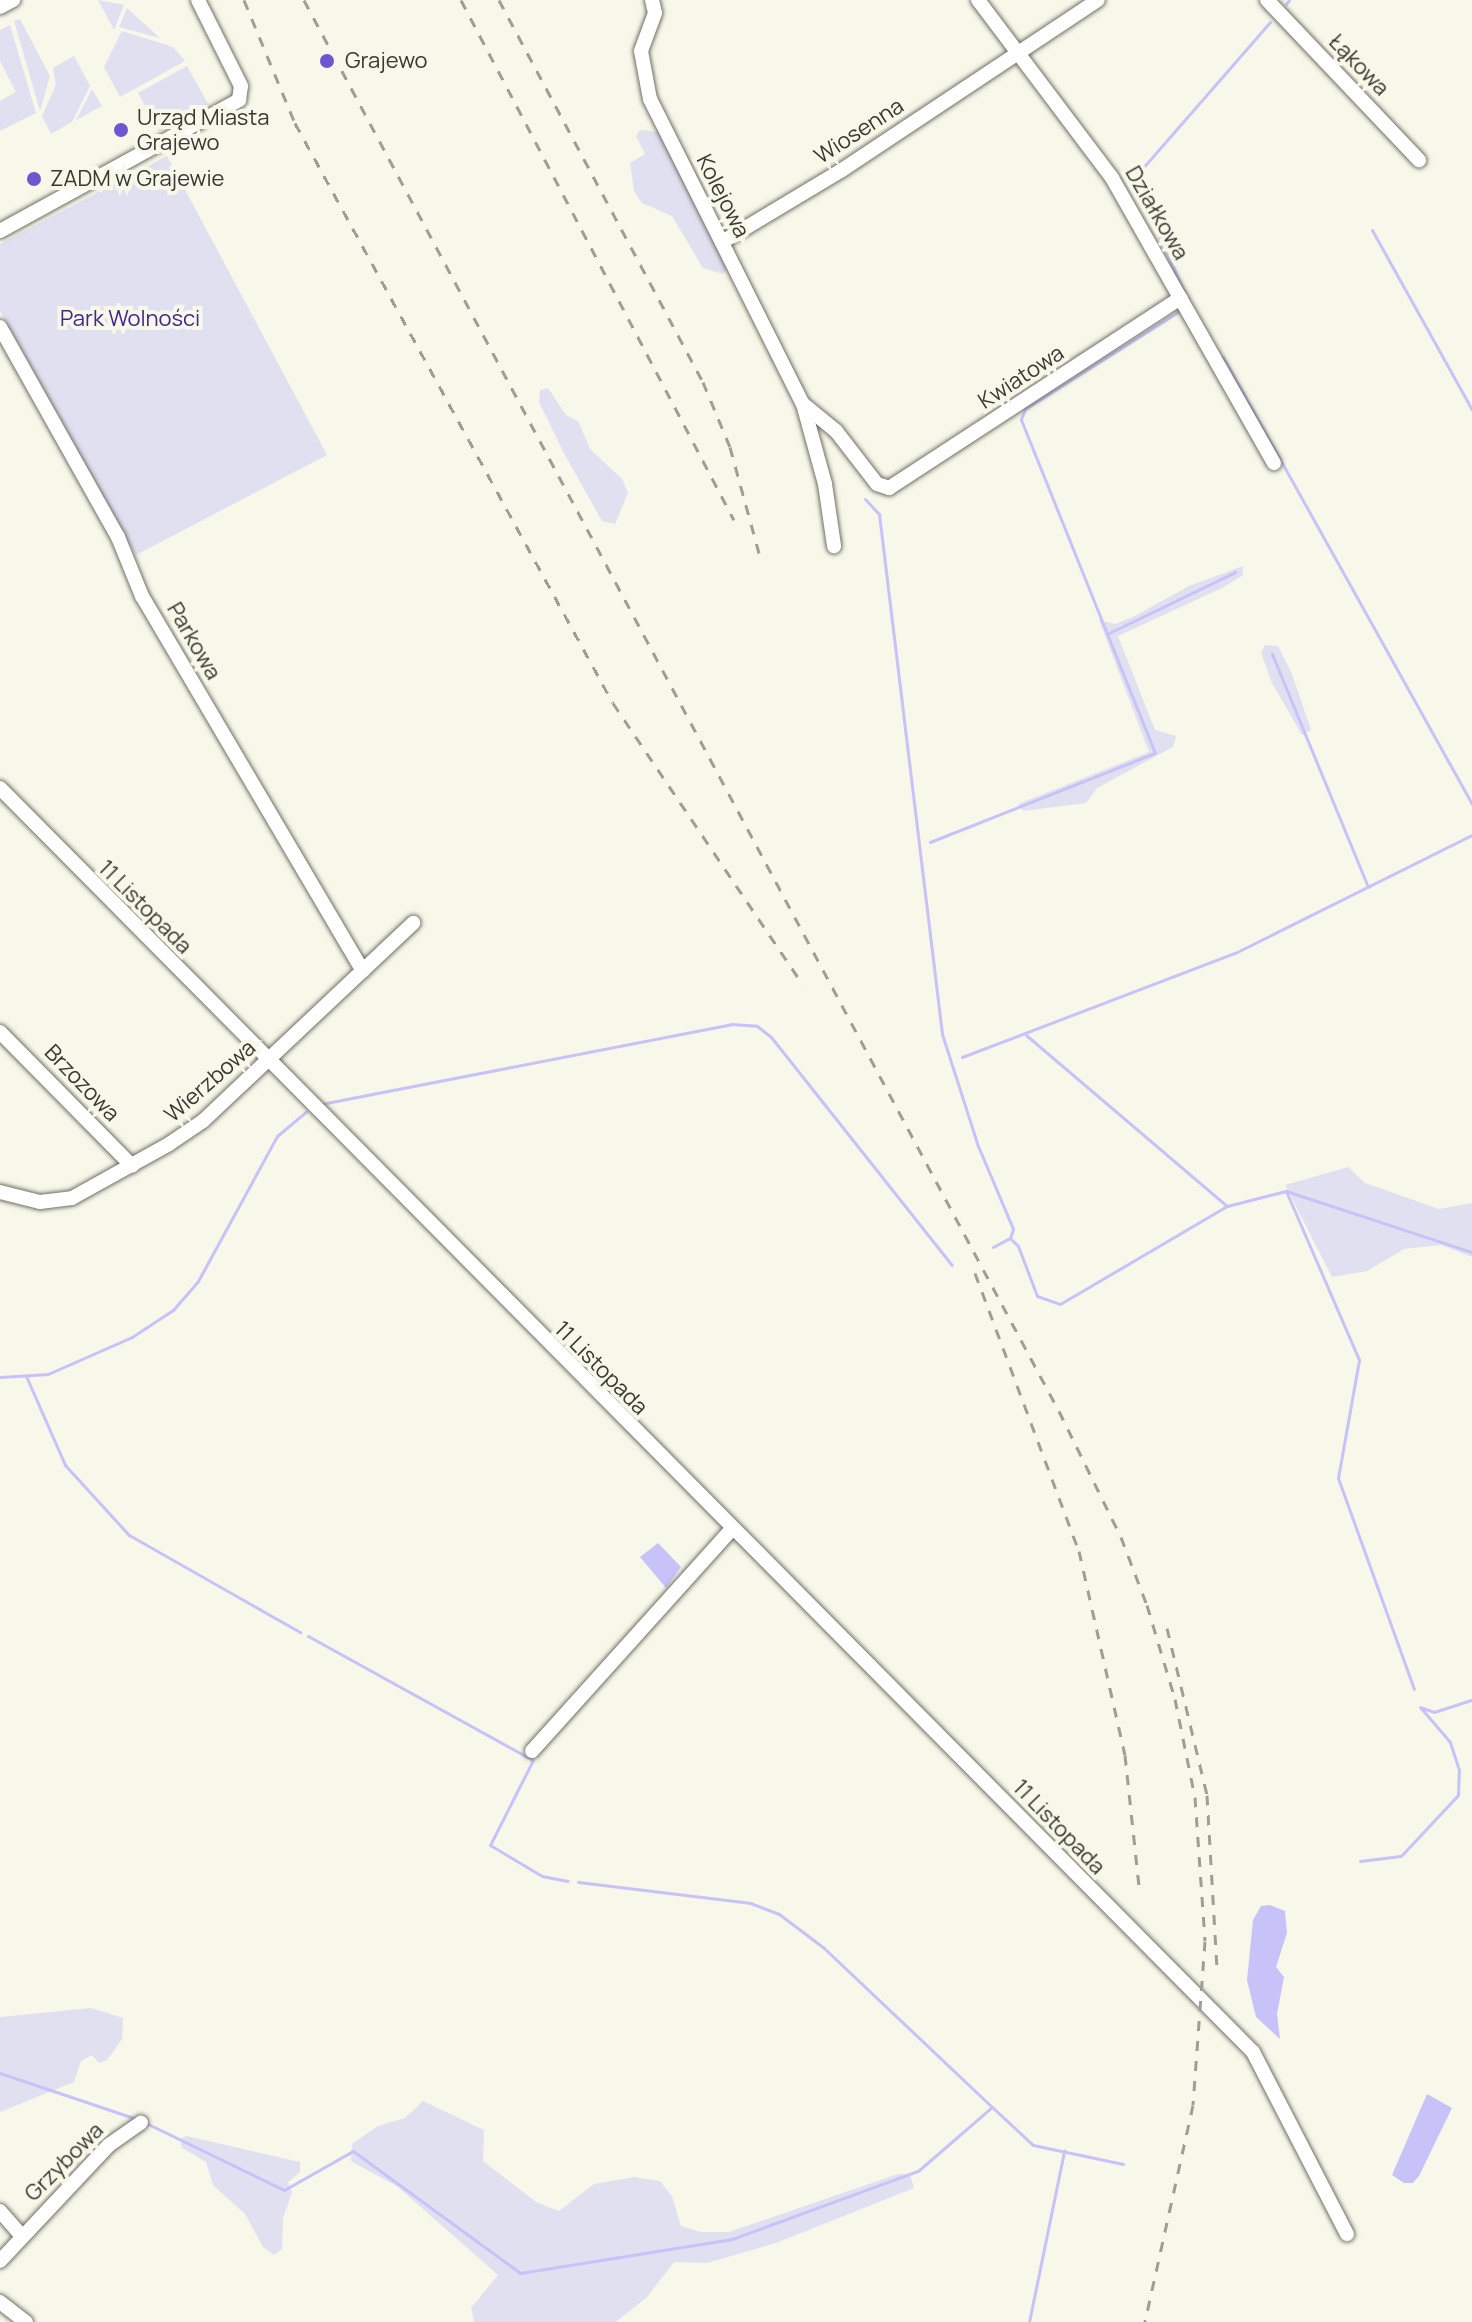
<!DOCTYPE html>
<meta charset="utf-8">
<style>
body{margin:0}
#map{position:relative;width:1472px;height:2322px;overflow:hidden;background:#f7f7ea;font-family:Manrope,sans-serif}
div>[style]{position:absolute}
.green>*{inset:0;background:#e1e0f1}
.water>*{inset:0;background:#c7c3f8}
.stream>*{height:3px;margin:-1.5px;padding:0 1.5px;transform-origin:1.5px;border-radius:1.5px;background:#c7c3f8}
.roads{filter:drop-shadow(0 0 2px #707065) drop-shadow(0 0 2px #707065)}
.minor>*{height:14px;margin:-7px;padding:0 7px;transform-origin:7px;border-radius:7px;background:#fff}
.rail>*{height:3px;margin-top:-1.5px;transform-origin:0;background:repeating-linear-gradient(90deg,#9e9e94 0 10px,transparent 0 20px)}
.dots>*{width:22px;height:22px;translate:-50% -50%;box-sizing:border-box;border:4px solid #f7f7ea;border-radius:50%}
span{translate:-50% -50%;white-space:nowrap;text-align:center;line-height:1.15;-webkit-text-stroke:8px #f7f7ea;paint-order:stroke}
.poi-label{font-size:22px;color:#393934}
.left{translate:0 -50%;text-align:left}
.street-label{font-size:22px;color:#393934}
.park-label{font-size:22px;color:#40298a}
</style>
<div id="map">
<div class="green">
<div style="clip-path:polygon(98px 0,124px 5px,114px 30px)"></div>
<div style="clip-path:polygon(127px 8px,160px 38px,119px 27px)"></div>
<div style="clip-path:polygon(20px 19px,50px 76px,40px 111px,14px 21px)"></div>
<div style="clip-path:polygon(10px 25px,36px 113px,0 131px,0 101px,16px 92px,0 61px,0 30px)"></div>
<div style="clip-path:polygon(122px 31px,173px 47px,185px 61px,120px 97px,104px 67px)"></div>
<div style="clip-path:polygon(74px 56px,90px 86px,72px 122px,51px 134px,42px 116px,56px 85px,53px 68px)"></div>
<div style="clip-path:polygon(187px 66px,208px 104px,159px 131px,138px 93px)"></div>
<div style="clip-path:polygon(92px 89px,102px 106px,76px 120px)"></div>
<div style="clip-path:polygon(640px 130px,659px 132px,670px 150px,728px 267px,723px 274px,703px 268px,672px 216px,642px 203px,634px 191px,630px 163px,645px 154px,636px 136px)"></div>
<div style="clip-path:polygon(167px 156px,327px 455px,136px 555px,0 311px,0 244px)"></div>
<div style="clip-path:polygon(548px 388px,566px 415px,578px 421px,590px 449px,622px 479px,628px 493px,615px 524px,602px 521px,565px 455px,539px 402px,540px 390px)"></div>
<div style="clip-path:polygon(1243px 566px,1243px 575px,1222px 588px,1118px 636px,1155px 730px,1176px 736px,1173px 747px,1097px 788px,1086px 803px,1023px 811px,1018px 804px,1149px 752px,1099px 620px,1115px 624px,1133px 617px,1189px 586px)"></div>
<div style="clip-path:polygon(1265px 645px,1278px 646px,1292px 674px,1311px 730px,1302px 735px,1272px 683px,1261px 653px)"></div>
<div style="clip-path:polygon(1348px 1167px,1365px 1183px,1439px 1209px,1472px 1203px,1472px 1257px,1441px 1245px,1404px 1249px,1367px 1271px,1332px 1277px,1285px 1185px)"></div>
<div style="clip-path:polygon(91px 2008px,123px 2018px,122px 2039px,107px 2060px,99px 2063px,92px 2055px,81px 2061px,74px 2082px,0 2112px,0 2017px)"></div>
<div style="clip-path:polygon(423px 2101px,484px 2130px,483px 2161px,536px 2202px,559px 2211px,594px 2184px,634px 2177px,660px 2181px,672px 2196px,681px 2226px,701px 2232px,729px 2232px,898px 2174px,910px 2174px,914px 2188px,776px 2243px,707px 2263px,674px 2262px,647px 2297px,616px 2322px,474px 2322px,471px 2308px,498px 2275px,398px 2187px,351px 2161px,352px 2144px,378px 2126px,405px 2118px)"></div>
<div style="clip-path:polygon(186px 2136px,300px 2162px,300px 2172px,288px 2182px,292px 2193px,283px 2218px,282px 2249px,274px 2255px,263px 2247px,245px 2214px,213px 2185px,206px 2162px,182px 2148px,180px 2139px)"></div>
</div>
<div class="water">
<div style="clip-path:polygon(658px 1543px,681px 1567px,666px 1588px,640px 1557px)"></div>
<div style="clip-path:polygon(1270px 1905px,1285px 1911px,1287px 1933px,1276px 1967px,1284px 1977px,1277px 2014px,1280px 2039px,1256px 2017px,1247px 1980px,1253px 1920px,1261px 1906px)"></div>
<div style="clip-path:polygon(1427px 2094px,1452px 2108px,1419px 2176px,1413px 2183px,1404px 2183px,1392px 2175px)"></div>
</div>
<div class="stream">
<div style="left:1286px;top:4px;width:5px;rotate:-53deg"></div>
<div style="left:1147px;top:216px;width:33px;rotate:-119deg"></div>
<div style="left:1131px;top:187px;width:9px;rotate:-72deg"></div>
<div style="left:1134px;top:178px;width:207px;rotate:-48.9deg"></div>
<div style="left:1372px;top:230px;width:206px;rotate:60.9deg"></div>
<div style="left:1159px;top:236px;width:75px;rotate:65.5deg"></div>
<div style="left:1223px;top:357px;width:512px;rotate:60.88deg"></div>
<div style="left:865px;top:499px;width:21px;rotate:47deg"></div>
<div style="left:879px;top:514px;width:524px;rotate:83.09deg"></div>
<div style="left:942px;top:1034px;width:118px;rotate:72.2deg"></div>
<div style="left:978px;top:1146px;width:90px;rotate:67.1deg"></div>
<div style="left:1013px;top:1229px;width:9px;rotate:108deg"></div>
<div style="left:1010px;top:1238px;width:11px;rotate:45deg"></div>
<div style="left:1018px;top:1246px;width:53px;rotate:69.2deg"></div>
<div style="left:1037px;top:1296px;width:24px;rotate:19deg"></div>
<div style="left:1060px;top:1304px;width:194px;rotate:-30.4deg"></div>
<div style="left:1227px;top:1206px;width:61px;rotate:-14.3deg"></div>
<div style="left:1286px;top:1191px;width:196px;rotate:18.2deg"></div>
<div style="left:1109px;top:633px;width:140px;rotate:-25.8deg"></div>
<div style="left:1272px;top:654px;width:252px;rotate:67.6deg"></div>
<div style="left:930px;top:842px;width:242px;rotate:-21.6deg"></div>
<div style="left:1155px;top:753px;width:360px;rotate:-111.9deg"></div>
<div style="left:1021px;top:419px;width:11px;rotate:-68deg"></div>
<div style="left:1025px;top:409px;width:185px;rotate:-32.4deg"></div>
<div style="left:1026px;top:1035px;width:264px;rotate:40.4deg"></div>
<div style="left:962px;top:1057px;width:292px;rotate:-20.9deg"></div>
<div style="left:1235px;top:953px;width:265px;rotate:-26.5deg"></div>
<div style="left:321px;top:1104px;width:418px;rotate:-11deg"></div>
<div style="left:731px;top:1024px;width:26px;rotate:4deg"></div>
<div style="left:757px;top:1026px;width:18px;rotate:38deg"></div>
<div style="left:771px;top:1037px;width:291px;rotate:51.6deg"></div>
<div style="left:1286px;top:1191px;width:184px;rotate:66.6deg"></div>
<div style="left:1359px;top:1360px;width:120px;rotate:100.1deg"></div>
<div style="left:1338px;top:1478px;width:224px;rotate:70.2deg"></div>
<div style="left:993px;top:1247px;width:19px;rotate:-28deg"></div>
<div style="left:26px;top:1376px;width:97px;rotate:66.3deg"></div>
<div style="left:65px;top:1465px;width:95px;rotate:47.6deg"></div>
<div style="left:129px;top:1535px;width:197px;rotate:29.6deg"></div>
<div style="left:0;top:1377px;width:48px;rotate:-3.6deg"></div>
<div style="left:48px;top:1374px;width:92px;rotate:-23.8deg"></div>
<div style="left:132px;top:1337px;width:49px;rotate:-33.4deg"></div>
<div style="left:173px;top:1310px;width:38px;rotate:-49deg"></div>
<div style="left:198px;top:1281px;width:165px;rotate:-61.4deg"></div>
<div style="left:277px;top:1136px;width:38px;rotate:-40deg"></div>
<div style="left:308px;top:1636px;width:257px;rotate:28.9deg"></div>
<div style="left:533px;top:1760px;width:95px;rotate:116.8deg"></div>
<div style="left:490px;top:1845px;width:61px;rotate:30.8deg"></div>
<div style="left:542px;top:1876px;width:26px;rotate:11deg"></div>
<div style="left:1423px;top:1708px;width:12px;rotate:20deg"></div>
<div style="left:1434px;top:1712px;width:40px;rotate:-18deg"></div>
<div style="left:1360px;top:1861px;width:41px;rotate:-7deg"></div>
<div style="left:1401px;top:1856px;width:83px;rotate:-46.9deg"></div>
<div style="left:1458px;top:1795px;width:25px;rotate:-88deg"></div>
<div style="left:1459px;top:1770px;width:29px;rotate:-108deg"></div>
<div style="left:1450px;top:1742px;width:46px;rotate:-130.6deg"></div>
<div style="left:0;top:2073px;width:145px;rotate:18.6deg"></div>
<div style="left:992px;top:2107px;width:56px;rotate:42.8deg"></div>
<div style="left:1033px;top:2145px;width:92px;rotate:11.9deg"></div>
<div style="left:148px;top:2124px;width:151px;rotate:25.9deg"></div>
<div style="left:284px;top:2190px;width:79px;rotate:-29.5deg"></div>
<div style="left:353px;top:2151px;width:207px;rotate:36.1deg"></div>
<div style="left:520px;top:2273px;width:215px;rotate:-9.1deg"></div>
<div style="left:732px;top:2239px;width:198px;rotate:-20.1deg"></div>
<div style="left:918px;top:2171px;width:98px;rotate:-40.9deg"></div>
<div style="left:992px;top:2107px;width:231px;rotate:-136.6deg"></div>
<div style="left:824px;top:1948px;width:56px;rotate:-142.9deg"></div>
<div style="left:779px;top:1914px;width:30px;rotate:-159deg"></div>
<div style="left:751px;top:1903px;width:174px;rotate:-173.1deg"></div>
<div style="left:1029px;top:2322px;width:175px;rotate:-78.4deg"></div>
</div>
<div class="roads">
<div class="minor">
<div style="left:652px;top:0;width:13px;rotate:77deg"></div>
<div style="left:655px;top:13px;width:40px;rotate:110.2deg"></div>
<div style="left:641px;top:51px;width:49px;rotate:79.4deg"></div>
<div style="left:650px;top:99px;width:341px;rotate:63.4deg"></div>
<div style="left:803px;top:404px;width:83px;rotate:74.6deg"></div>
<div style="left:825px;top:484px;width:63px;rotate:81.7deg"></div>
<div style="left:978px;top:0;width:223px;rotate:53deg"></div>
<div style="left:1112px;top:178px;width:328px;rotate:60.4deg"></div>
<div style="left:1267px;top:0;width:221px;rotate:46.5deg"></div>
<div style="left:0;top:7px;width:15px;rotate:-28deg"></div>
<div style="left:0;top:231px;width:273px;rotate:-28.7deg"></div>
<div style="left:239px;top:100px;width:14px;rotate:-82deg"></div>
<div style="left:241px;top:86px;width:96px;rotate:-116.6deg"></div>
<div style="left:722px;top:242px;width:140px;rotate:-31deg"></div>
<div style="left:842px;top:170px;width:307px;rotate:-33.6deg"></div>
<div style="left:0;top:327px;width:241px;rotate:60.7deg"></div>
<div style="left:118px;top:537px;width:64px;rotate:67.9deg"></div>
<div style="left:142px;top:596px;width:435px;rotate:59.5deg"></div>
<div style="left:803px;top:404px;width:43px;rotate:39.3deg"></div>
<div style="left:836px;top:431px;width:67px;rotate:52.3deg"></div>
<div style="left:877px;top:484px;width:13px;rotate:18deg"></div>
<div style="left:889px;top:488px;width:348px;rotate:-33.1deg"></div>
<div style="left:0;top:788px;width:1780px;rotate:45.25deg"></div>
<div style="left:1253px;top:2052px;width:205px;rotate:62.7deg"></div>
<div style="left:0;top:1032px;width:188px;rotate:45.4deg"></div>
<div style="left:0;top:1192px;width:41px;rotate:14deg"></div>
<div style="left:40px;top:1202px;width:32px;rotate:-7deg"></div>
<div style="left:72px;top:1198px;width:111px;rotate:-29.1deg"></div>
<div style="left:169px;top:1144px;width:41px;rotate:-34.1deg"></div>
<div style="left:203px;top:1121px;width:289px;rotate:-43.3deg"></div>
<div style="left:532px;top:1751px;width:297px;rotate:-48deg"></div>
<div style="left:0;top:2211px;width:33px;rotate:49deg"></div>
<div style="left:0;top:2261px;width:159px;rotate:-46.8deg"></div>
<div style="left:109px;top:2145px;width:39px;rotate:-35deg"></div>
<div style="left:0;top:2302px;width:33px;rotate:38deg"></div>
</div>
</div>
<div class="rail">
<div style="left:244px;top:0;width:133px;rotate:67.5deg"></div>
<div style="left:295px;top:123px;width:661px;rotate:61.27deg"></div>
<div style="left:613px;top:703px;width:340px;rotate:56deg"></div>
<div style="left:304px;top:0;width:1600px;rotate:61.85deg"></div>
<div style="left:1059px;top:1411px;width:140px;rotate:63.8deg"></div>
<div style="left:1121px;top:1537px;width:73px;rotate:69.1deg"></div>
<div style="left:1147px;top:1605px;width:98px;rotate:73.4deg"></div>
<div style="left:1175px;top:1699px;width:100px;rotate:78.5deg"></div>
<div style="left:1195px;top:1797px;width:144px;rotate:86deg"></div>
<div style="left:1205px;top:1941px;width:164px;rotate:94.2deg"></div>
<div style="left:1193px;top:2105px;width:222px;rotate:102.5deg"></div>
<div style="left:461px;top:0;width:587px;rotate:62.3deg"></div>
<div style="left:499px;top:0;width:433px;rotate:61.9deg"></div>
<div style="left:703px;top:382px;width:70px;rotate:67.4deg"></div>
<div style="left:730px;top:447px;width:114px;rotate:74.7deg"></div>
<div style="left:975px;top:1273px;width:297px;rotate:69.5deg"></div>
<div style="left:1079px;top:1551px;width:209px;rotate:77.3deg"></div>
<div style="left:1125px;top:1755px;width:131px;rotate:83.9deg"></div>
<div style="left:1167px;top:1628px;width:172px;rotate:76.5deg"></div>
<div style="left:1207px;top:1795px;width:172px;rotate:86.7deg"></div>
</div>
<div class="dots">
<div style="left:327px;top:61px;background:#6e56d0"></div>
<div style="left:121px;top:130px;background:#6e56d0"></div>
<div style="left:34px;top:179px;background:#6e56d0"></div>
</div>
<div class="poi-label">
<span class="left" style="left:345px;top:61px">Grajewo</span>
<span class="left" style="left:137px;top:130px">Urząd Miasta<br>Grajewo</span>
<span class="left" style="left:50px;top:179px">ZADM w Grajewie</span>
</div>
<div class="street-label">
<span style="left:1359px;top:65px;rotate:46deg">Łąkowa</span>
<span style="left:859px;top:131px;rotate:-33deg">Wiosenna</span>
<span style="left:723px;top:196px;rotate:63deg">Kolejowa</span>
<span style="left:1157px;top:213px;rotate:60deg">Działkowa</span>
<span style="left:1021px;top:377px;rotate:-33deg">Kwiatowa</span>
<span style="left:194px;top:641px;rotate:60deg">Parkowa</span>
<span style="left:145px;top:907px;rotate:45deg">11 Listopada</span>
<span style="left:210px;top:1081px;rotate:-41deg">Wierzbowa</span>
<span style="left:82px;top:1083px;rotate:46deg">Brzozowa</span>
<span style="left:601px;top:1368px;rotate:45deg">11 Listopada</span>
<span style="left:1059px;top:1827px;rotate:46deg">11 Listopada</span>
<span style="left:64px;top:2162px;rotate:-45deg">Grzybowa</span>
</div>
<div class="park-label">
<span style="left:130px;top:319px">Park Wolności</span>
</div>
</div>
